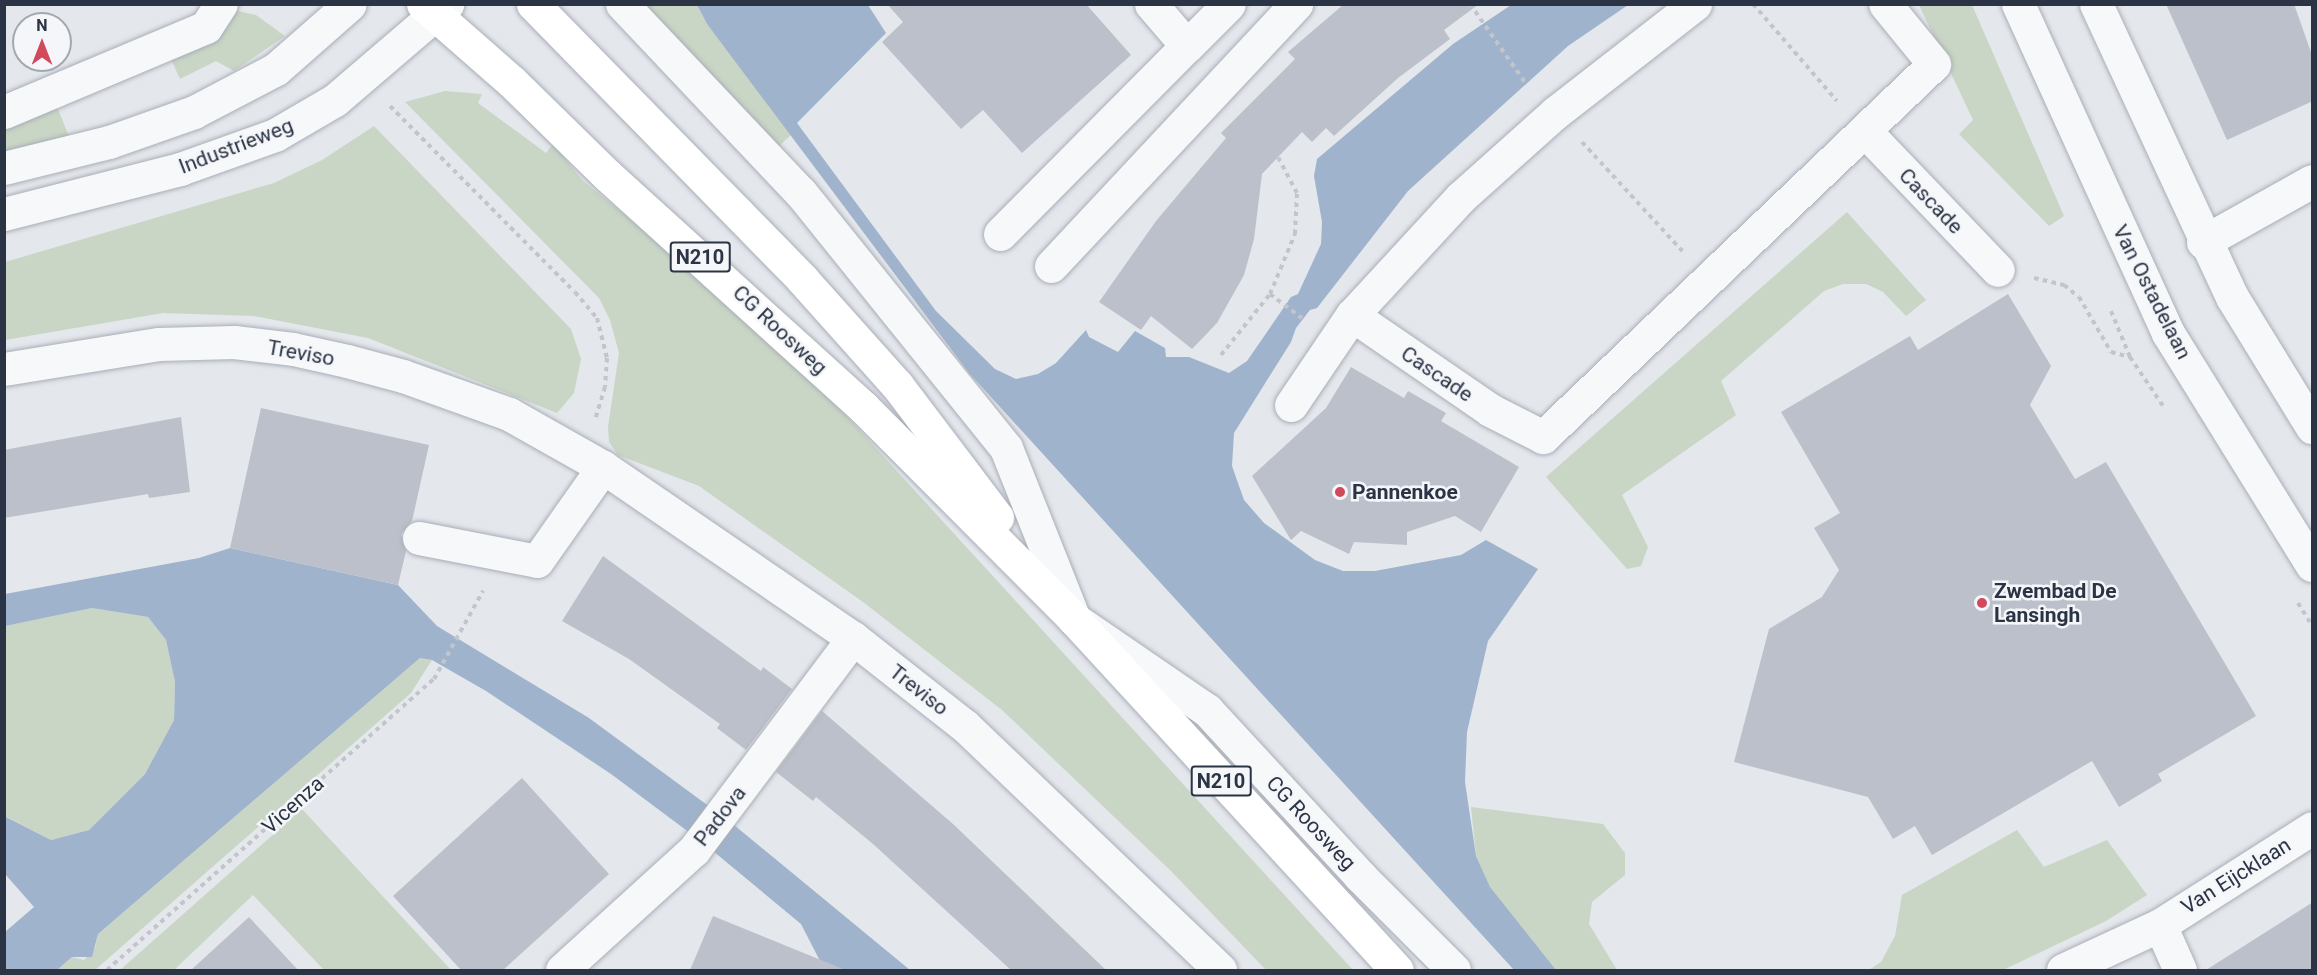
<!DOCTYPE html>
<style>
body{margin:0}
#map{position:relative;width:2317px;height:975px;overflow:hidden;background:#e4e7ec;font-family:Roboto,sans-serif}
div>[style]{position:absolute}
.green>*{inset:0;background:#c9d6c5}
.water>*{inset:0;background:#9fb4cc}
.building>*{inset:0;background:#bbc0ca}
.path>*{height:4px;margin-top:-2px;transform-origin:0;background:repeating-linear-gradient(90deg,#c2c5cb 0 4.5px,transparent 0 9px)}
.roads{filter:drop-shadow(0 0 2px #a9aeb7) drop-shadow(0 0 2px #a9aeb7)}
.minor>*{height:33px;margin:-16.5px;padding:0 16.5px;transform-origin:16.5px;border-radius:16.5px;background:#f7f8fa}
.major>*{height:33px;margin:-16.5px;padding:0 16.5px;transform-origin:16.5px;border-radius:16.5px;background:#fff}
.dots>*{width:16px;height:16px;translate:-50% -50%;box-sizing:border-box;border:3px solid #f4f6f9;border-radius:50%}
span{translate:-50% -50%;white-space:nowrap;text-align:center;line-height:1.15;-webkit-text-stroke:5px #f4f6f9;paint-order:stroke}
.shield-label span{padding:2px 4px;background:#f4f6f9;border:2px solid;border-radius:4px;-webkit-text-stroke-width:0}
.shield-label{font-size:20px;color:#2b3445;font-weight:700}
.street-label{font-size:21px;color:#2b3445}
.poi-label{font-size:21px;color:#2b3445;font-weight:700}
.left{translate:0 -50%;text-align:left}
.frame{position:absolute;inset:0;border:6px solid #2b3445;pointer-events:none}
.north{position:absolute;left:12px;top:12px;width:60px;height:60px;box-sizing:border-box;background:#f4f6f9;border:2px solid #a4a8b1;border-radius:50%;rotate:0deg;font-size:16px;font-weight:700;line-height:24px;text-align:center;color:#2b3445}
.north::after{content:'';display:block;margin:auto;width:21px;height:27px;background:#d1495b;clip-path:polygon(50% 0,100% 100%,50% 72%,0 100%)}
</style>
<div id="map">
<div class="green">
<div style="clip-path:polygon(643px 5px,697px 5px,707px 24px,792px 134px,779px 146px)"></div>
<div style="clip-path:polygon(1919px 5px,1972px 5px,2064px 216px,2049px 226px,1959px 134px,1973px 120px)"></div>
<div style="clip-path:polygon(228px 9px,256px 15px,285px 36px,234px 71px,216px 61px,180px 79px,170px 57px)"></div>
<div style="clip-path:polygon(445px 91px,482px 94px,478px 103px,546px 153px,553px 144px,583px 181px,676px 256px,831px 399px,1353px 970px,1266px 970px,1171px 871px,1002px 710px,863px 602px,699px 486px,618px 455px,609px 442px,608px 427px,619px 353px,610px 320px,599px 298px,405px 102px)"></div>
<div style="clip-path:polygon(55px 102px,70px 139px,5px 155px,4px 123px)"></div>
<div style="clip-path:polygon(374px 126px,571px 329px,581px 359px,574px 393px,557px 413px,368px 338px,254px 316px,163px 313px,5px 340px,5px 262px,274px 183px,322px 160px)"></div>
<div style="clip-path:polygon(1847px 212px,1926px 300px,1906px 316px,1883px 292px,1866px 284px,1843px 284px,1824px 291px,1721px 381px,1736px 415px,1622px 495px,1648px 547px,1641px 566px,1627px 569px,1546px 477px)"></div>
<div style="clip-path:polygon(92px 608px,148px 617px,166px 640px,175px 682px,174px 720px,145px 774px,89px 830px,51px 840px,5px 816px,4px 626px)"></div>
<div style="clip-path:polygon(420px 658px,432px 660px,411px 693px,95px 970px,57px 970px,72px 957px,84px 960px,95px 948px,98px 934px)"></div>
<div style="clip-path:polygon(1471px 807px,1603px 824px,1625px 853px,1625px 875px,1592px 902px,1589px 924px,1617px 970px,1556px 970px,1490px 888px,1476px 856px)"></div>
<div style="clip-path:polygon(302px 809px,451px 970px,324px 970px,253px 895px,174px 970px,120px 970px)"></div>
<div style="clip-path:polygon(2017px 830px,2044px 867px,2107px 840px,2147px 895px,2106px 921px,2003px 970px,1869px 970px,1881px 962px,1895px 936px,1902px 895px)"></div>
</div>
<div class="water">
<div style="clip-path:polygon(697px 5px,868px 5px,886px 33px,797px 123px,936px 311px,995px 369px,1016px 379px,1038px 374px,1056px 363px,1086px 330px,1089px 337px,1118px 352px,1135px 331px,1165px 348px,1166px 357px,1189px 357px,1229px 373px,1247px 361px,1291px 297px,1298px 294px,1321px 244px,1322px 222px,1314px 176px,1317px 159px,1453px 44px,1511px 5px,1628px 5px,1568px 46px,1408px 191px,1317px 308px,1310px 310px,1296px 328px,1291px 342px,1234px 433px,1232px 466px,1244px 500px,1264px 523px,1315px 560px,1343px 571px,1375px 571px,1461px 555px,1486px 540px,1538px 569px,1488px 641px,1467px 732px,1465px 782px,1476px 856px,1490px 887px,1556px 970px,1514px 970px,969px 373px,707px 24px)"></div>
<div style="clip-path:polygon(230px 548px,398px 585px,437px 626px,589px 718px,714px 810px,694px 836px,611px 774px,486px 691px,432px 660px,420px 658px,98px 934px,92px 957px,72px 957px,57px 970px,5px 970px,5px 932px,34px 907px,5px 874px,4px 816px,51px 840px,89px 830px,145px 774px,174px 720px,175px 682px,166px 640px,148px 617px,92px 608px,5px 626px,5px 594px,199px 558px)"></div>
<div style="clip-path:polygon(734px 825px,910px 970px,819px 970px,819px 959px,801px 924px,713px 851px)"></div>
</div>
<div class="building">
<div style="clip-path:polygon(887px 4px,1086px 4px,1131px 55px,1022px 153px,983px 110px,961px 129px,882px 42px,903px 22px)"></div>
<div style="clip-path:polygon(1344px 4px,1479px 4px,1444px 30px,1450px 39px,1398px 78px,1334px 136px,1326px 128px,1312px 142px,1302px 132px,1262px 174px,1254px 239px,1244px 275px,1217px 323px,1192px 349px,1151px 316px,1141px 330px,1099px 302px,1156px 221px,1226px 138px,1221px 133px,1295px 59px,1288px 52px)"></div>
<div style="clip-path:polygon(2166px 4px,2294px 4px,2313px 58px,2313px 101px,2227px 140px)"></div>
<div style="clip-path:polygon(2008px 294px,2051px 366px,2030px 405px,2075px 479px,2106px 462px,2256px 716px,2158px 774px,2162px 781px,2119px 807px,2092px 761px,1932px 855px,1915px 826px,1893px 839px,1868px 797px,1734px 762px,1769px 629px,1822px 597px,1839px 570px,1814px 528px,1840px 513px,1781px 412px,1910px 336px,1918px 350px)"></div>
<div style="clip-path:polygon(1351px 367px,1404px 398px,1408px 391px,1446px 413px,1441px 421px,1519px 467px,1481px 532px,1455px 516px,1407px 532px,1407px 545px,1354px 542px,1349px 554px,1301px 531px,1291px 540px,1252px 476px,1326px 408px)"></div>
<div style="clip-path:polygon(261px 408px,429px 445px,412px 521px,401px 534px,406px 551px,398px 585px,230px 548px)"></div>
<div style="clip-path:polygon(181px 417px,190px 492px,149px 498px,148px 494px,4px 518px,4px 450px)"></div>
<div style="clip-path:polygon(603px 556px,761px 671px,763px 667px,792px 689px,746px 750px,717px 728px,720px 724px,629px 659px,562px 621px)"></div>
<div style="clip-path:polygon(822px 711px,953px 824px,1106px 970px,1011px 970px,873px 844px,816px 797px,813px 801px,776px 772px)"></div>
<div style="clip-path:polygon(522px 778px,609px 874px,503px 970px,461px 970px,393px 896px)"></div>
<div style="clip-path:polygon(2313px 902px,2313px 970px,2206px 970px)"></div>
<div style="clip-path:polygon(713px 916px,843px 969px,843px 970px,690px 970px)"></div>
<div style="clip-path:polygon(249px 917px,298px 970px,191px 970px)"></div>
</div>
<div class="path">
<div style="left:1470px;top:4px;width:99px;rotate:54.9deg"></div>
<div style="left:1753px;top:4px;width:128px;rotate:49.1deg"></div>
<div style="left:390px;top:106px;width:262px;rotate:45.2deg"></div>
<div style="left:575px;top:292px;width:34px;rotate:50deg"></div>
<div style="left:597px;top:318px;width:41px;rotate:76deg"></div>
<div style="left:607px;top:358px;width:29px;rotate:94deg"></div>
<div style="left:605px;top:387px;width:34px;rotate:107deg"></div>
<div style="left:1582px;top:142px;width:149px;rotate:47.4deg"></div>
<div style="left:2034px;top:278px;width:31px;rotate:13deg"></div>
<div style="left:2064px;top:285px;width:19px;rotate:39deg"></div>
<div style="left:2079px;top:297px;width:64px;rotate:59.8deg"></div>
<div style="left:2111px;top:352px;width:20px;rotate:15deg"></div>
<div style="left:1270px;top:294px;width:40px;rotate:37deg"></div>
<div style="left:2111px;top:311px;width:50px;rotate:67.6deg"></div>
<div style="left:2130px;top:357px;width:59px;rotate:56deg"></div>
<div style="left:1221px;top:355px;width:78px;rotate:-51.2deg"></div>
<div style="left:1270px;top:294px;width:65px;rotate:-67.4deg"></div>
<div style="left:1295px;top:234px;width:41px;rotate:-87.2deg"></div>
<div style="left:1297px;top:193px;width:40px;rotate:-118deg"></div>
<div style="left:2298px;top:603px;width:26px;rotate:58deg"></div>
<div style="left:107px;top:970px;width:438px;rotate:-41.7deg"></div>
<div style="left:434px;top:679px;width:101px;rotate:-60.9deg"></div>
</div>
<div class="roads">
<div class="minor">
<div style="left:622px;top:4px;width:260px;rotate:46.6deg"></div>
<div style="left:801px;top:193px;width:327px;rotate:51.2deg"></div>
<div style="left:1006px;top:448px;width:184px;rotate:68.3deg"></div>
<div style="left:1074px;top:619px;width:161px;rotate:34.4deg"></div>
<div style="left:1207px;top:710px;width:226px;rotate:47.3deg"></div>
<div style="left:1360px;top:876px;width:133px;rotate:45deg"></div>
<div style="left:1151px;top:4px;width:55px;rotate:49.4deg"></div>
<div style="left:1187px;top:46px;width:59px;rotate:-45deg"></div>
<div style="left:1695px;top:4px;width:177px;rotate:142.1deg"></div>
<div style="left:1555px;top:113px;width:126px;rotate:138.2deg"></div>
<div style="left:1461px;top:197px;width:161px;rotate:132.7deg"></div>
<div style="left:1352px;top:315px;width:168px;rotate:34.5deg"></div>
<div style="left:1490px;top:410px;width:59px;rotate:27deg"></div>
<div style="left:1543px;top:437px;width:540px;rotate:-43.65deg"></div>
<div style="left:1934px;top:64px;width:77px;rotate:-129.2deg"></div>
<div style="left:2018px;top:4px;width:362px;rotate:65.5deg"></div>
<div style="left:2168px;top:333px;width:273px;rotate:58.2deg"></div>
<div style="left:2096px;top:4px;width:323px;rotate:65.1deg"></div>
<div style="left:2232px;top:297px;width:153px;rotate:58.4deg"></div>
<div style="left:4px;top:112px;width:219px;rotate:-22.8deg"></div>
<div style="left:206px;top:27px;width:27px;rotate:-57deg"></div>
<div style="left:1865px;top:131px;width:192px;rotate:46.3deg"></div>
<div style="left:4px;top:168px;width:108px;rotate:-13.9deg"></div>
<div style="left:109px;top:142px;width:90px;rotate:-19.4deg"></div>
<div style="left:194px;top:112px;width:93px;rotate:-27.7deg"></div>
<div style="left:276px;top:69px;width:98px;rotate:-41.3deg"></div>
<div style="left:4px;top:214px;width:182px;rotate:-14.3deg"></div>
<div style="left:180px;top:169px;width:101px;rotate:-19.7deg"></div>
<div style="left:275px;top:135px;width:69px;rotate:-30.3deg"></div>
<div style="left:335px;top:100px;width:148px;rotate:-40.6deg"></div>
<div style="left:1000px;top:234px;width:265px;rotate:-45.2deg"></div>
<div style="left:2203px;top:242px;width:125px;rotate:-29.2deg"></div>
<div style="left:1051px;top:266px;width:359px;rotate:-46.9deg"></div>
<div style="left:4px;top:369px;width:157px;rotate:-9.2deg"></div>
<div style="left:159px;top:344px;width:75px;rotate:-1.5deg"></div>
<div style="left:234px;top:342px;width:59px;rotate:6.8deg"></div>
<div style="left:293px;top:349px;width:55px;rotate:12.5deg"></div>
<div style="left:347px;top:361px;width:58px;rotate:15deg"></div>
<div style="left:403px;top:376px;width:113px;rotate:19.7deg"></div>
<div style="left:509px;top:414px;width:108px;rotate:29.4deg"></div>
<div style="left:603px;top:467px;width:303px;rotate:34.4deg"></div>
<div style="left:853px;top:638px;width:142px;rotate:38.2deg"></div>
<div style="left:965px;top:726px;width:353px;rotate:43.7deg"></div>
<div style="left:1291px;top:405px;width:109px;rotate:-55.9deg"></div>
<div style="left:419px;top:538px;width:120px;rotate:11deg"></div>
<div style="left:537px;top:561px;width:115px;rotate:-54.9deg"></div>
<div style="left:2160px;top:925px;width:49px;rotate:66deg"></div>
<div style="left:562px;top:970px;width:178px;rotate:-42.3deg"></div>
<div style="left:694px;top:850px;width:265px;rotate:-53.1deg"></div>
<div style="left:2063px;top:970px;width:107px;rotate:-24.9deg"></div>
<div style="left:2160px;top:925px;width:180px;rotate:-32.5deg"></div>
</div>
<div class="major">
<div style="left:423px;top:4px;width:117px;rotate:41.2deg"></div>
<div style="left:511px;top:81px;width:134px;rotate:44.4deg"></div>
<div style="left:607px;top:175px;width:347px;rotate:42.2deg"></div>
<div style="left:864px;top:408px;width:298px;rotate:45.1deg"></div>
<div style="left:1074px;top:619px;width:477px;rotate:47.4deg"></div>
<div style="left:533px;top:4px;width:386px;rotate:45.6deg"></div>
<div style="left:803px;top:280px;width:141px;rotate:48.2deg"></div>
<div style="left:897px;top:385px;width:166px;rotate:52.9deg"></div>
</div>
</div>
<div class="dots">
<div style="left:1340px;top:492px;background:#d1495b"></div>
<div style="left:1982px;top:603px;background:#d1495b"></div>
</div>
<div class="shield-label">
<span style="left:700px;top:257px">N210</span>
<span style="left:1221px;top:781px">N210</span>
</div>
<div class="street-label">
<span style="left:236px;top:146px;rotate:-21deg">Industrieweg</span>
<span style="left:1931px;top:201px;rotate:46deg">Cascade</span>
<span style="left:2152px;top:292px;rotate:63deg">Van Ostadelaan</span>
<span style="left:780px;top:330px;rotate:43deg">CG Roosweg</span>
<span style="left:301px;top:353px;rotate:10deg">Treviso</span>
<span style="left:1437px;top:374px;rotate:34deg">Cascade</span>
<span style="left:919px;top:690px;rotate:38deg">Treviso</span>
<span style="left:293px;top:805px;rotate:-42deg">Vicenza</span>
<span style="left:720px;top:816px;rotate:-52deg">Padova</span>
<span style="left:1311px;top:823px;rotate:47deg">CG Roosweg</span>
<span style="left:2236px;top:876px;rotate:-32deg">Van Eijcklaan</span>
</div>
<div class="poi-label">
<span class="left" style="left:1352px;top:492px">Pannenkoe</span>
<span class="left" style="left:1994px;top:603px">Zwembad De<br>Lansingh</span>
</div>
<div class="frame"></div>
<div class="north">N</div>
</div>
